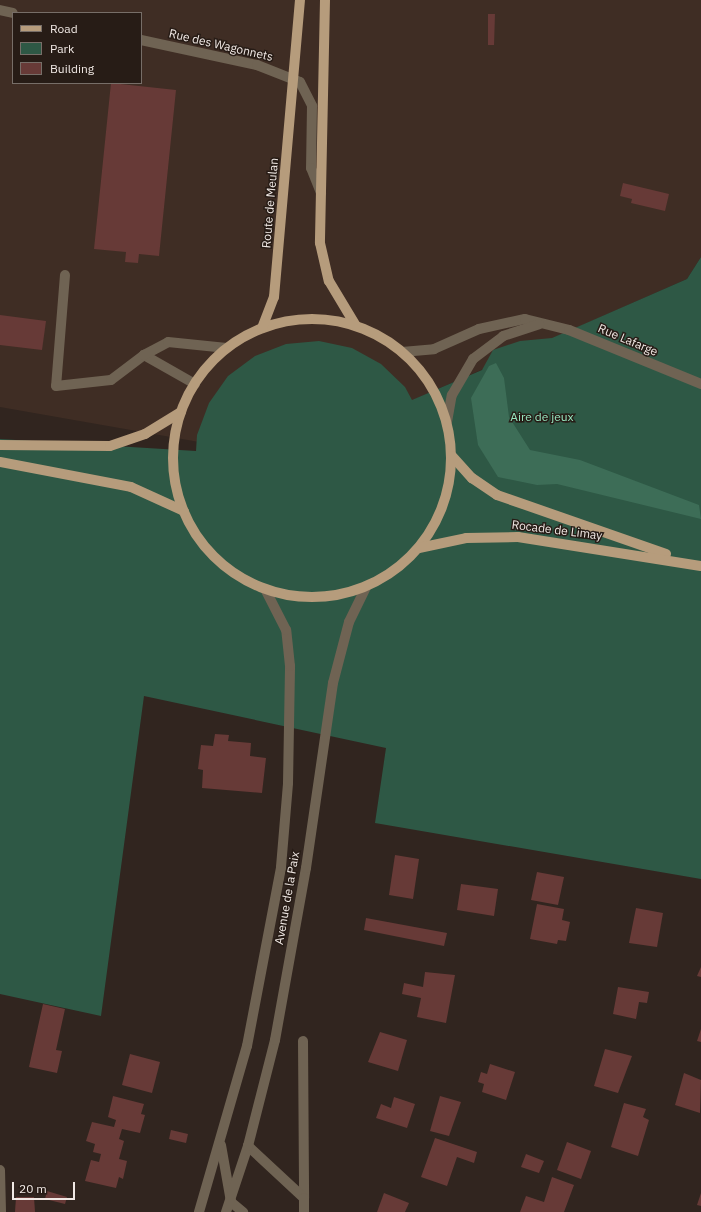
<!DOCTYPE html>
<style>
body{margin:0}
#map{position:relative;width:701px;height:1212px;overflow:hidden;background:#31251f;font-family:"IBM Plex Sans",sans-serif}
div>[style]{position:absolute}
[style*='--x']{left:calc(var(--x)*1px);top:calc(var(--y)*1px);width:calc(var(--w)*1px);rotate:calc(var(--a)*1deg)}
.built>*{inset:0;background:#3f2d24}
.green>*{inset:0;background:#2e5845}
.forest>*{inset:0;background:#3d6d57}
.building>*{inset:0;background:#673a37}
.minor>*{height:10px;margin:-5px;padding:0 5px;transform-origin:5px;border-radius:5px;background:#6f6353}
.major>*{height:10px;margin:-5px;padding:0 5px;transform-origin:5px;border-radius:5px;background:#b69c7c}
.major>.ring{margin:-5px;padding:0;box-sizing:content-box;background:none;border:10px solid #b69c7c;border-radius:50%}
span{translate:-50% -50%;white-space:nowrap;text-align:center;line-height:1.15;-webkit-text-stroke:3px #271c16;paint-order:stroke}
.street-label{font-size:12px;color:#f0e8e4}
.park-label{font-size:12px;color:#97e6c0}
.legend{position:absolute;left:12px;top:12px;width:130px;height:72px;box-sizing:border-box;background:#271c16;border:1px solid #776e68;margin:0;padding:5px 7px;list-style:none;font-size:12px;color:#f0e8e4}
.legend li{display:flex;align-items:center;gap:8px;height:20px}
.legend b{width:20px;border:1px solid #776e68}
.scale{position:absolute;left:12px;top:1182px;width:63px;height:18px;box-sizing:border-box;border:2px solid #f0e8e4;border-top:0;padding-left:5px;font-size:12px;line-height:14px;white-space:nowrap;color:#f0e8e4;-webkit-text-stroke:3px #271c16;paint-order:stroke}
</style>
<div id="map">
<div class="built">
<div style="clip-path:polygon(evenodd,0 0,701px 0,701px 257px,687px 279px,284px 457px,0 407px,0 0,13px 13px,141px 13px,141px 83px,13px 83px,13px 13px)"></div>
</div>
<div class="green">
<div style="clip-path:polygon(701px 257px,701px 879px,375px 823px,386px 748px,144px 696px,101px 1016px,0 994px,0 439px,196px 451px,197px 435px,209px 403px,228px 376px,255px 356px,286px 344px,319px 341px,352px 348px,381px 364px,405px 387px,412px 400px,482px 370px,493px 350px,520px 341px,552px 338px,687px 279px)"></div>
</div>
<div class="forest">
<div style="clip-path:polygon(496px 363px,504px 378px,509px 417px,530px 450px,580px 460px,699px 505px,701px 519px,557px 484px,537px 485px,498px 477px,478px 445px,471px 398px,489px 366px)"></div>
</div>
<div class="building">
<div style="clip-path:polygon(488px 14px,495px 14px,494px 45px,488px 45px)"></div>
<div style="clip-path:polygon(111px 83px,176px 90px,159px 256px,139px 254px,138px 263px,125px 262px,126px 252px,94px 249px)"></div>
<div style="clip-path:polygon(623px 183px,669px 194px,665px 211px,631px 203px,632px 199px,620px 196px)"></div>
<div style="clip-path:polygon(0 315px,46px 321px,42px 350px,0 345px)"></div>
<div style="clip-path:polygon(215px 734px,229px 735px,228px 741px,251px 743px,250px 756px,266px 758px,262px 793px,202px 788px,203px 770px,198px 769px,201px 745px,213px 746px)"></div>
<div style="clip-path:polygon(395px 855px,419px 859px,413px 899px,389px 895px)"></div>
<div style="clip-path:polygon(537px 872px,564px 877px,558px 905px,531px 900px)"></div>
<div style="clip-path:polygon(461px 884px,498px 889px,494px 916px,457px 910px)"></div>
<div style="clip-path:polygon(537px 904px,564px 909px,562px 920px,570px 922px,566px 941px,558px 940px,557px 944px,530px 939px)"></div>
<div style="clip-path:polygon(636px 908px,663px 913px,657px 947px,629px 943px)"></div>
<div style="clip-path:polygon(366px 918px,447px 933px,444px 946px,364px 930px)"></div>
<div style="clip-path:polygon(701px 967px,701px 977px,697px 976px)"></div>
<div style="clip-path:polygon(425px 972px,455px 975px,446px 1023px,417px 1017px,421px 998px,402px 994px,404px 983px,423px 987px)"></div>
<div style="clip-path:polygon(618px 987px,649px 992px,647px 1003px,639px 1002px,636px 1019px,613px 1014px)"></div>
<div style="clip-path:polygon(43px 1004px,65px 1009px,56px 1050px,62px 1051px,57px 1073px,29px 1067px)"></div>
<div style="clip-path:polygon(701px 1029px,701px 1042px,697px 1041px)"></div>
<div style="clip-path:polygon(380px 1032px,407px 1040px,398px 1071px,368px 1062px)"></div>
<div style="clip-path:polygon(605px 1049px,632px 1056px,618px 1093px,594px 1086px)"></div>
<div style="clip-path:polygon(130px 1054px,160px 1062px,152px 1093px,122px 1085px)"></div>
<div style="clip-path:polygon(490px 1064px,515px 1072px,506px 1100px,482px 1092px,484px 1084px,478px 1082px,481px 1072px,487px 1074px)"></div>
<div style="clip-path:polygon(684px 1073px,701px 1080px,700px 1113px,675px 1105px)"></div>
<div style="clip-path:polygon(113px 1096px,144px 1104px,141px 1114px,145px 1115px,140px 1133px,122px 1129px,119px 1139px,124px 1141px,119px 1159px,127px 1161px,123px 1179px,119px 1177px,116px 1188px,85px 1181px,91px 1160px,99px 1162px,101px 1154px,93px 1152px,95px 1144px,86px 1141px,92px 1122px,114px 1127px,116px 1120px,108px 1117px)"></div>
<div style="clip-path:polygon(440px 1096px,461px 1102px,449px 1136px,430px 1131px)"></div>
<div style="clip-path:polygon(394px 1097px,415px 1104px,407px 1128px,376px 1118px,381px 1104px,391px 1108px)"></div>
<div style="clip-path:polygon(624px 1103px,646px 1109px,643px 1117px,649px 1120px,638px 1156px,611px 1147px)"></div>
<div style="clip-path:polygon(171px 1130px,188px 1134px,186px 1143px,169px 1139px)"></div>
<div style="clip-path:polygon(435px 1138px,477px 1152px,474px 1163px,457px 1157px,447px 1186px,421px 1177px)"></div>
<div style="clip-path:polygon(567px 1142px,591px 1151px,581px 1179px,557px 1170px)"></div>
<div style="clip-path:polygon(526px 1154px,544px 1161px,539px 1173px,521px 1167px)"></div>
<div style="clip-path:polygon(552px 1177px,574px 1185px,564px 1212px,520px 1212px,526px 1196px,544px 1202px)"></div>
<div style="clip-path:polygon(47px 1191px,67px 1197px,65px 1204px,45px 1199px)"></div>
<div style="clip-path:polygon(384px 1193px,409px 1203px,405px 1212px,377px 1212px)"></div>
<div style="clip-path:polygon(701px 1193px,701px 1206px,697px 1205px)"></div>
<div style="clip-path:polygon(16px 1197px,34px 1197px,35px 1212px,15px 1212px)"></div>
</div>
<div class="minor">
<div style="--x:0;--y:10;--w:13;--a:13"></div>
<div style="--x:141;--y:40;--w:119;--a:12.2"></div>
<div style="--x:257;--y:65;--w:46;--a:21.6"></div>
<div style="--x:300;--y:82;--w:27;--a:63"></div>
<div style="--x:312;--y:106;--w:62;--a:90.9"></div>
<div style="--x:311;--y:168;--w:27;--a:68"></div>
<div style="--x:65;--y:275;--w:111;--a:94.6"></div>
<div style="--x:56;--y:386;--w:55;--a:-6.2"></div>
<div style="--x:111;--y:380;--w:41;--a:-37.1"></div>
<div style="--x:402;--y:352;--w:32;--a:-5"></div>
<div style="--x:434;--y:349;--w:49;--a:-24"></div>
<div style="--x:479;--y:329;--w:47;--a:-12.3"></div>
<div style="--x:525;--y:319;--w:45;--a:14"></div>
<div style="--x:569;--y:330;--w:143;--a:22.2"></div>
<div style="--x:195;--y:384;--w:59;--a:-150.4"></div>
<div style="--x:144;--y:355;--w:27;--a:-28"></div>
<div style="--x:168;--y:342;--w:59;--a:5.8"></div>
<div style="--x:447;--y:422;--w:27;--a:-80"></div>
<div style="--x:452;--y:395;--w:42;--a:-59.7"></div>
<div style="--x:473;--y:359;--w:38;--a:-37"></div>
<div style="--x:503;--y:336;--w:38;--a:-18"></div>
<div style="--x:303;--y:1041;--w:157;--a:89.6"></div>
<div style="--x:221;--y:1145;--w:58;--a:80"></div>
<div style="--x:231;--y:1202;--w:16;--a:40"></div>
<div style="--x:248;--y:1146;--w:76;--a:42.9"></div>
<div style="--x:304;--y:1198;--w:14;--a:90"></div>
<div style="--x:0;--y:1170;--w:42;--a:88.6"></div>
<div style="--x:199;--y:1212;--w:173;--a:-73.9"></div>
<div style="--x:247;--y:1046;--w:182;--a:-79.2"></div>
<div style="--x:281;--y:867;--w:84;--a:-85.2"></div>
<div style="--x:288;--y:783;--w:117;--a:-89"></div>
<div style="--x:290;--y:666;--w:36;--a:-96"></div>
<div style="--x:286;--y:630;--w:46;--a:-117.1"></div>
<div style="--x:226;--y:1212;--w:70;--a:-71.6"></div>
<div style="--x:248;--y:1146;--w:109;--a:-75.7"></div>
<div style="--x:275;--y:1040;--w:175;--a:-79.8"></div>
<div style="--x:306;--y:868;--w:187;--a:-81.7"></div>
<div style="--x:333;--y:683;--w:63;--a:-75.3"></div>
<div style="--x:349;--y:622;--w:39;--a:-64"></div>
</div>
<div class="major">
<div style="--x:325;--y:0;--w:243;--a:91.2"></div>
<div style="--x:320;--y:243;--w:39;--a:77"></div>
<div style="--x:329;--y:281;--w:52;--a:59"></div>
<div class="ring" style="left:173px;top:319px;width:268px;height:268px"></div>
<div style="--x:262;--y:328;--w:33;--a:-69"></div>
<div style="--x:274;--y:297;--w:298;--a:-85"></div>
<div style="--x:0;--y:445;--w:110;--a:0.5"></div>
<div style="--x:110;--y:446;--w:37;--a:-19"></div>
<div style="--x:145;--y:434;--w:42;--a:-31.4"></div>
<div style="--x:452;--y:456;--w:30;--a:48"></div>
<div style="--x:472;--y:478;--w:30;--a:34"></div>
<div style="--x:497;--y:495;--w:179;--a:19.2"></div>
<div style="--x:0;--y:462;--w:133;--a:10.8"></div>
<div style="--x:131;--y:487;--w:58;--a:24.4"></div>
<div style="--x:419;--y:548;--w:48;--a:-12"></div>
<div style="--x:466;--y:538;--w:52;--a:-1.1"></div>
<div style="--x:518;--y:537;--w:185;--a:9"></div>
</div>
<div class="street-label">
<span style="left:221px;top:45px;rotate:13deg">Rue des Wagonnets</span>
<span style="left:270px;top:203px;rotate:-85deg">Route de Meulan</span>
<span style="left:628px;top:340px;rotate:23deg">Rue Lafarge</span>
<span style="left:557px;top:530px;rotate:7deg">Rocade de Limay</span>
<span style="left:287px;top:898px;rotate:-80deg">Avenue de la Paix</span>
</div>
<div class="park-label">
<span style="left:542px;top:417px">Aire de jeux</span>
</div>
<ul class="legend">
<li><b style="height:5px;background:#b69c7c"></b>Road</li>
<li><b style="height:11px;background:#2e5845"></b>Park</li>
<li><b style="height:11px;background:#673a37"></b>Building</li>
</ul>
<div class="scale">20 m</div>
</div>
